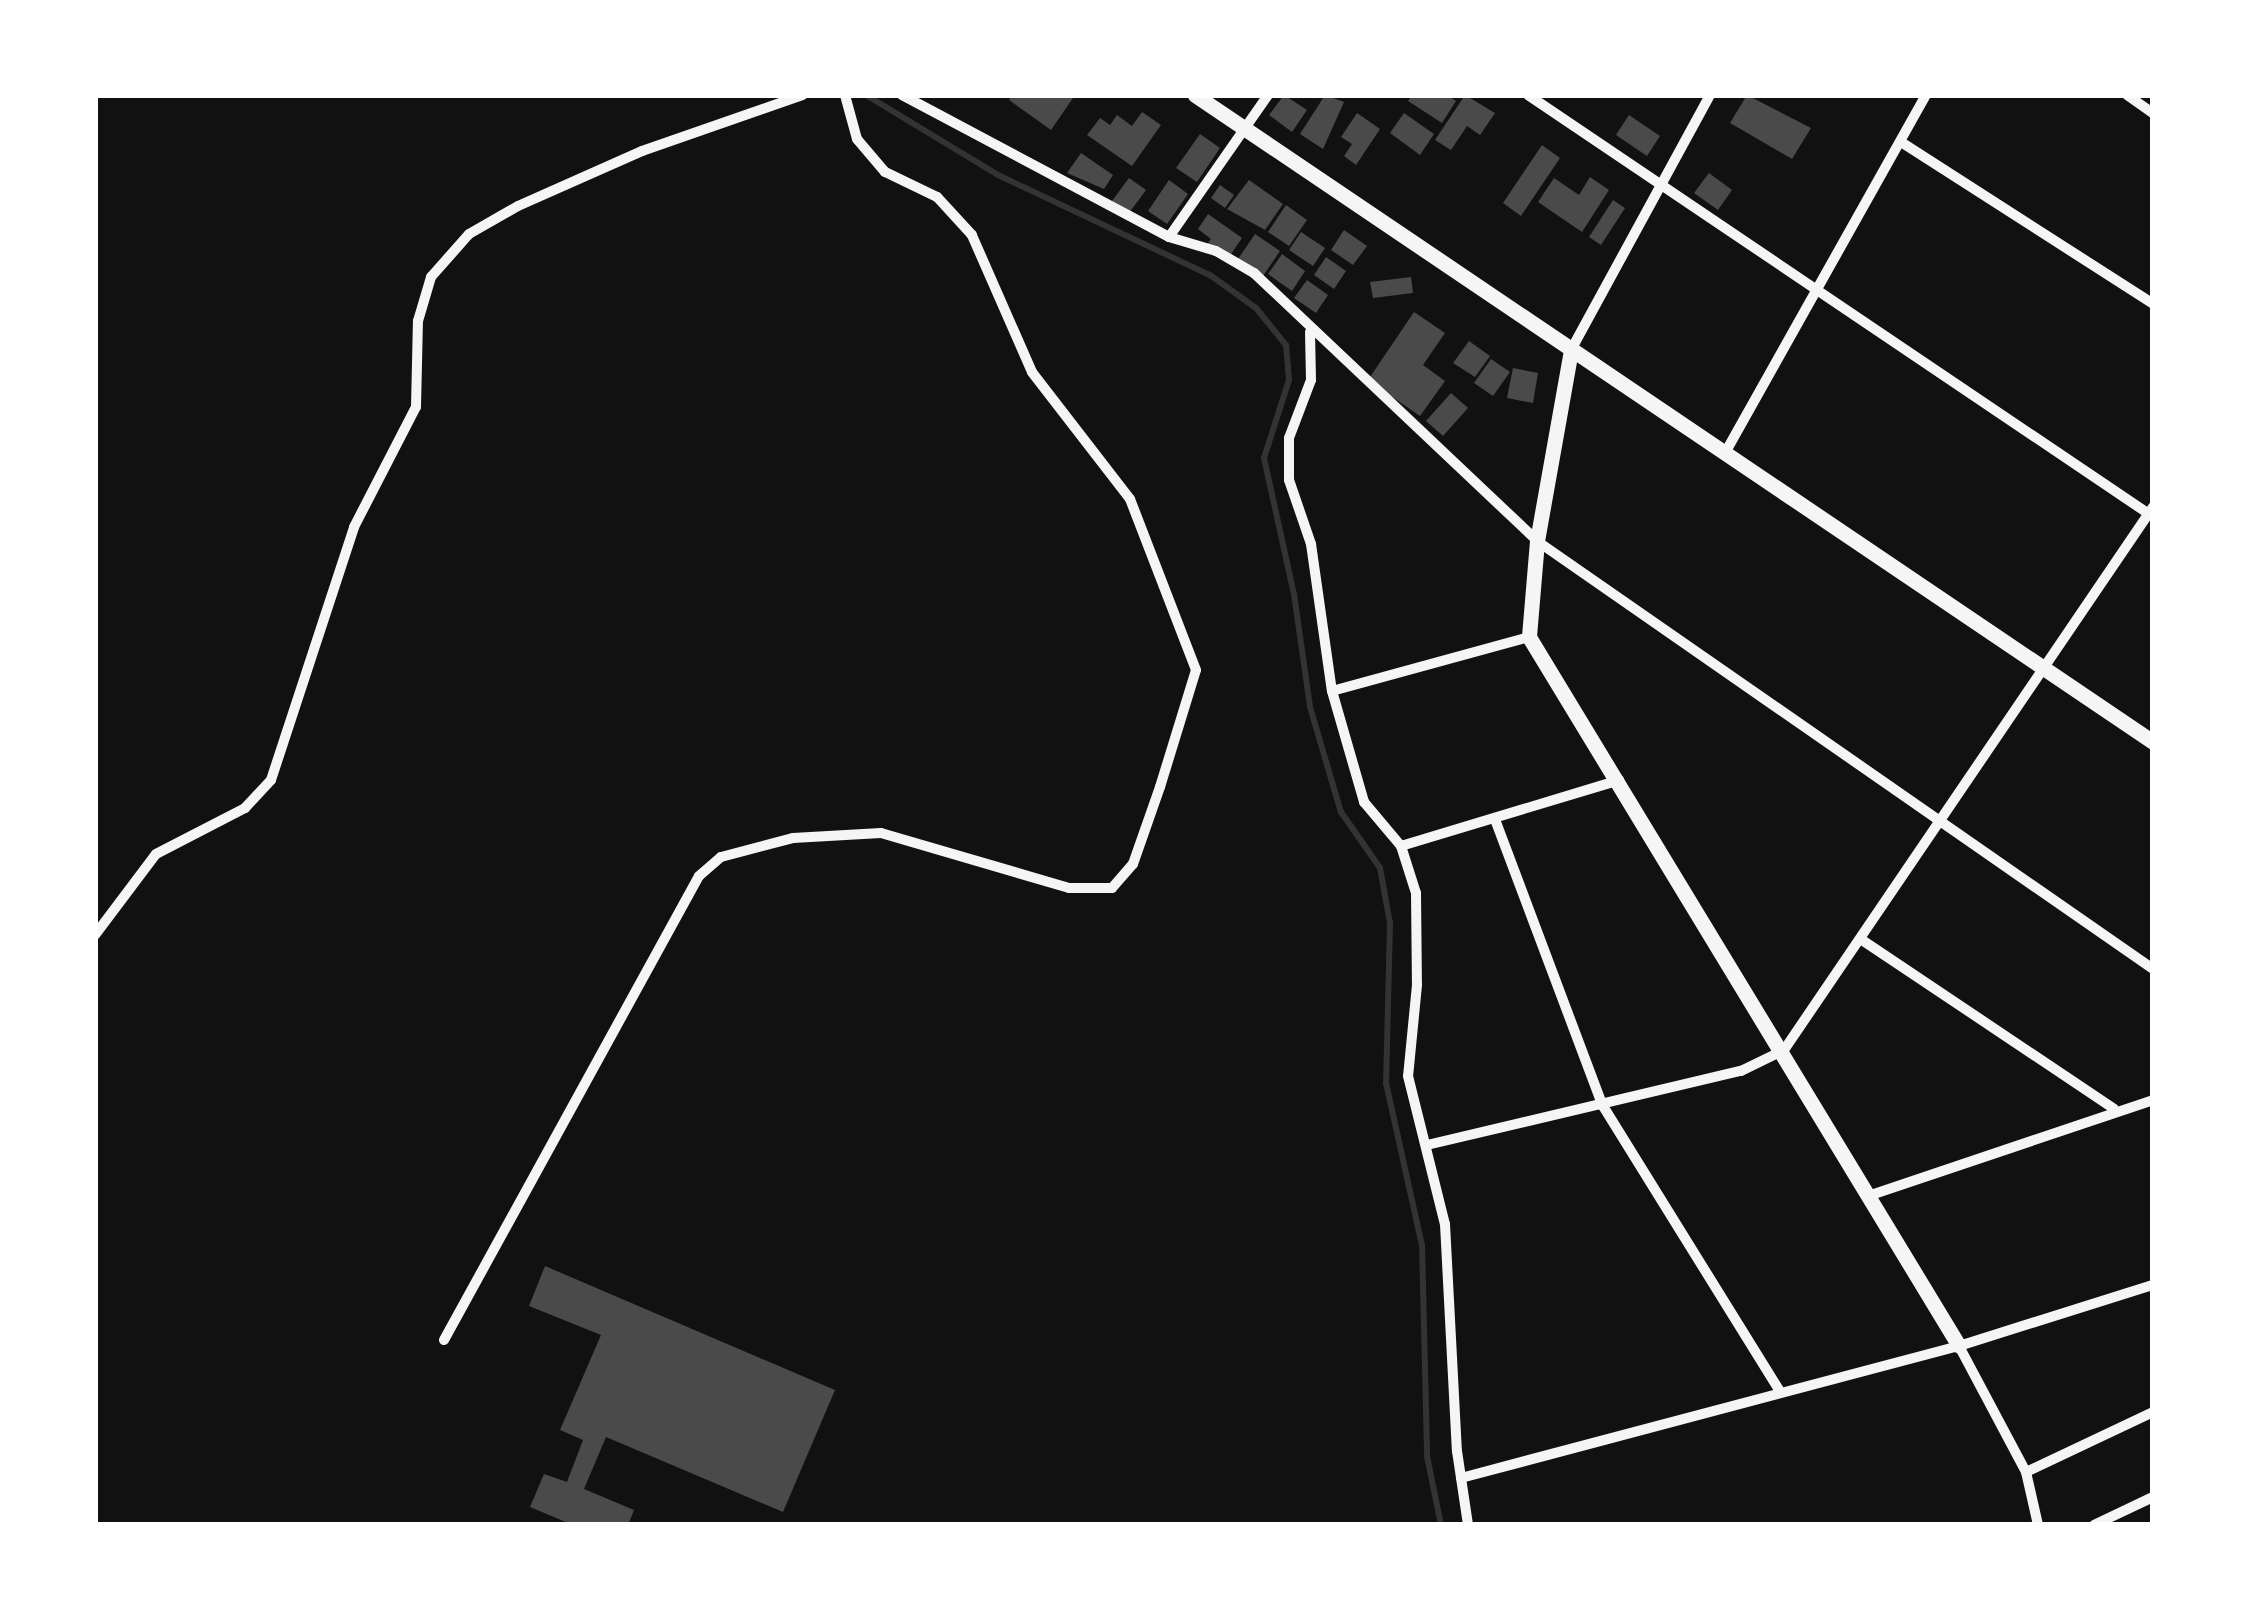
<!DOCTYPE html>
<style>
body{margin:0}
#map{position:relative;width:2248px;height:1620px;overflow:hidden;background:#111;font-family:Karla,sans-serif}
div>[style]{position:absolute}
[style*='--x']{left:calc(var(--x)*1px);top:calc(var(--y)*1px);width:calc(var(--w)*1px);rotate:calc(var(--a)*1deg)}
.stream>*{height:6px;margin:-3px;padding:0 3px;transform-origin:3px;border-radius:3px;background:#333}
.building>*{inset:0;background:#4a4a4a}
.minor>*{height:10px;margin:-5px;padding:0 5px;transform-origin:5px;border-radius:5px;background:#f5f5f5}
.tertiary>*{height:15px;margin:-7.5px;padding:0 7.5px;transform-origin:7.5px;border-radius:7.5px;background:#f5f5f5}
span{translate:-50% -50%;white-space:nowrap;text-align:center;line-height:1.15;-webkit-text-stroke:9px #fff;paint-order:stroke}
.frame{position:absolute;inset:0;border:98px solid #fff;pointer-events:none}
</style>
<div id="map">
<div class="stream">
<div style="--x:866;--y:95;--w:154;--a:31.2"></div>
<div style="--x:998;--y:175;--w:234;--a:25.3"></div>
<div style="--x:1210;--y:275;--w:57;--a:35.7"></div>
<div style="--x:1256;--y:308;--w:48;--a:51"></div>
<div style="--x:1286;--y:345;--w:35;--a:85"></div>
<div style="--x:1289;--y:380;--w:82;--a:107.8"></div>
<div style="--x:1264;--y:458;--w:139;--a:77.6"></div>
<div style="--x:1294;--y:594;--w:114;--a:81.9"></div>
<div style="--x:1310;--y:707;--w:109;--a:73.6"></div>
<div style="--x:1341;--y:812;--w:68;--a:55.1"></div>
<div style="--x:1380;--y:868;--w:56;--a:79.7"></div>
<div style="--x:1390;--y:923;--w:160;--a:91.4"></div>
<div style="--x:1386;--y:1083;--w:166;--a:77.5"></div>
<div style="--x:1422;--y:1245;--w:211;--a:88.6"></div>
<div style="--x:1427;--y:1456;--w:70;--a:78.5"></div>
</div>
<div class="building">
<div style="clip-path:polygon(1012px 95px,1075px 95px,1051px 130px,1009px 100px)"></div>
<div style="clip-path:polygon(1284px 95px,1307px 110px,1292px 132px,1269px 115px)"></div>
<div style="clip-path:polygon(1325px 95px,1344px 102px,1323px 149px,1300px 134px)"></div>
<div style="clip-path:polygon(1412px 95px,1447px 95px,1456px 101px,1442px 123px,1408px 101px)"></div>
<div style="clip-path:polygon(1465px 95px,1495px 113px,1480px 135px,1467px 126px,1451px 150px,1435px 140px)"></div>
<div style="clip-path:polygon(1747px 95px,1811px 128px,1792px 159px,1730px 123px)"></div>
<div style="clip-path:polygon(1142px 112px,1161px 125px,1132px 166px,1087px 135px,1100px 118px,1110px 125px,1117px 115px,1132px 126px)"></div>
<div style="clip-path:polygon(1357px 113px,1380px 129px,1356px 165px,1344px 156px,1352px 144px,1341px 137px)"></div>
<div style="clip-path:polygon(1404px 113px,1434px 134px,1420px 155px,1390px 133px)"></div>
<div style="clip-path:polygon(1629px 115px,1660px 136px,1647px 156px,1616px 135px)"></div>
<div style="clip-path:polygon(1200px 134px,1220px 148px,1197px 182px,1176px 168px)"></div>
<div style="clip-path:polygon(1542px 145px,1560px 158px,1521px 216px,1503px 203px)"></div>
<div style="clip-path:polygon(1081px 153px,1113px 175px,1104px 189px,1067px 173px)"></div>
<div style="clip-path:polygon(1709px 173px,1732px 190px,1718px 210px,1694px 193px)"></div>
<div style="clip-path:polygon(1590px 177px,1609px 190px,1582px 232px,1538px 202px,1554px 178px,1579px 195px)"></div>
<div style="clip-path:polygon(1129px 178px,1146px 190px,1129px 213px,1112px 201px)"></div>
<div style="clip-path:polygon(1169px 180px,1188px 194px,1167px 224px,1148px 211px)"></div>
<div style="clip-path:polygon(1249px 180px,1283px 204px,1265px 230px,1227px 209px)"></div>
<div style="clip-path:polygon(1220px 185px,1234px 195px,1225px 208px,1211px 198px)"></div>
<div style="clip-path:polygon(1613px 200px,1625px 208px,1601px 245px,1589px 237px)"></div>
<div style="clip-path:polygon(1286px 205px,1307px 220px,1289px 246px,1268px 232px)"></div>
<div style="clip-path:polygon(1208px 214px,1242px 238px,1227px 260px,1206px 246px,1211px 239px,1198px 229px)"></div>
<div style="clip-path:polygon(1344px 230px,1367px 246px,1353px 265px,1331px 250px)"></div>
<div style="clip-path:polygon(1301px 232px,1325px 248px,1313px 266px,1289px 250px)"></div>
<div style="clip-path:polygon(1255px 234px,1280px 251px,1263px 276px,1238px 259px)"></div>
<div style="clip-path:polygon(1282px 254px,1305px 271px,1292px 291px,1268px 274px)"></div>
<div style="clip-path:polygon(1326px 257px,1346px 271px,1334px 289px,1314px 275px)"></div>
<div style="clip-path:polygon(1411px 277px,1413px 293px,1373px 298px,1370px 282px)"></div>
<div style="clip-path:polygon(1307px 280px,1328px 295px,1316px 313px,1294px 298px)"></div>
<div style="clip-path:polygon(1414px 312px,1445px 333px,1423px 365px,1445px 381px,1420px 416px,1368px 380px)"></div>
<div style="clip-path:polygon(1469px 341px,1490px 356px,1475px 377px,1453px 363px)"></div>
<div style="clip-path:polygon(1491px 359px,1510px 372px,1493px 396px,1474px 383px)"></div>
<div style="clip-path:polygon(1513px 368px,1538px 373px,1533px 403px,1507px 398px)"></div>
<div style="clip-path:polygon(1451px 393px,1468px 408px,1443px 436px,1426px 421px)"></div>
<div style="clip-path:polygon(545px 1266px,835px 1390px,783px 1512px,606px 1437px,584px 1489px,634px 1510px,628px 1525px,573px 1525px,530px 1507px,544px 1474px,567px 1482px,583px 1440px,560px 1430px,601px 1335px,529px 1306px)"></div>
</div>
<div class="minor">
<div style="--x:902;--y:95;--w:302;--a:28"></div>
<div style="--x:1169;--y:237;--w:49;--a:16.6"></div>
<div style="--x:1216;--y:251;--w:44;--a:30.1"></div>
<div style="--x:1254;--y:273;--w:390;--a:43.4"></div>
<div style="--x:1537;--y:541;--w:750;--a:34.79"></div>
<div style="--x:1528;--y:95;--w:753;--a:34.01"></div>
<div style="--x:2127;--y:95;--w:32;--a:35"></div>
<div style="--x:1901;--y:142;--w:300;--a:32.7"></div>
<div style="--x:1169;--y:237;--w:173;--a:-55.1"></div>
<div style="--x:1310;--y:332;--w:48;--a:88.8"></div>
<div style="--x:1311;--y:380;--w:62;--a:110.8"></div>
<div style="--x:1289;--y:438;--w:42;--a:90"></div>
<div style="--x:1289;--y:480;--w:68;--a:71"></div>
<div style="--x:1311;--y:544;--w:148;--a:81.9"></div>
<div style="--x:1332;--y:691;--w:116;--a:73.9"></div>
<div style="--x:1364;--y:802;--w:57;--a:49.9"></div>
<div style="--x:1401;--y:846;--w:49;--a:72.3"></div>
<div style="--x:1416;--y:893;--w:92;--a:89.4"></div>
<div style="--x:1417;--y:985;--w:91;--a:95.6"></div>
<div style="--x:1408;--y:1076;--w:153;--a:76"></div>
<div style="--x:1445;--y:1224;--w:227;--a:87"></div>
<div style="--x:1457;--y:1451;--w:75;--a:81.5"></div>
<div style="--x:1571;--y:350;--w:290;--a:-61.4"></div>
<div style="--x:1725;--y:453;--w:411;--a:-60.7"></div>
<div style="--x:1332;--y:691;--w:204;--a:-15.3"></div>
<div style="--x:1496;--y:822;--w:303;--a:69.4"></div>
<div style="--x:1603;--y:1106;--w:335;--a:58.2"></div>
<div style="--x:1401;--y:846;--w:228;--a:-16.8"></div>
<div style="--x:95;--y:935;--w:101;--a:-53"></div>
<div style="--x:156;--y:854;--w:100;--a:-27.3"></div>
<div style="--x:245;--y:808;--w:38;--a:-47"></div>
<div style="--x:271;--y:780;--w:266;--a:-71.8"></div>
<div style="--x:354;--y:527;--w:135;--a:-62.7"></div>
<div style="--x:416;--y:407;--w:86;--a:-88.7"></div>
<div style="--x:418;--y:321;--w:46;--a:-73.5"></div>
<div style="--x:431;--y:277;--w:57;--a:-48.5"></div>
<div style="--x:469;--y:234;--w:56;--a:-29.7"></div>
<div style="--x:518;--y:206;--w:136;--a:-23.9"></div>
<div style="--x:642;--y:151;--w:170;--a:-19.2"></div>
<div style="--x:1862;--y:940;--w:303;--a:33.8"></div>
<div style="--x:1427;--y:1145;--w:323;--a:-13.3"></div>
<div style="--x:1741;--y:1071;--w:48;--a:-26"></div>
<div style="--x:1784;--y:1050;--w:657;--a:-55.8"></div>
<div style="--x:1871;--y:1195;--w:298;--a:-18.6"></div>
<div style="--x:444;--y:1340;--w:529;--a:-61.21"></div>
<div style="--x:699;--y:876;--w:29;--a:-41"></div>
<div style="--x:721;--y:857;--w:74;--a:-14.8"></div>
<div style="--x:793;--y:838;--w:88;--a:-3.3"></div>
<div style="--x:881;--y:833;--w:196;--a:16.3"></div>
<div style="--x:1069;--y:888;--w:43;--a:0"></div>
<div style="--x:1112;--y:888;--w:32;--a:-49"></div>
<div style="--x:1133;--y:864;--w:82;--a:-70.7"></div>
<div style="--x:1160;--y:787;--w:122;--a:-72.9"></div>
<div style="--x:1196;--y:670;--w:183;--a:-111.1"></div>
<div style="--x:1130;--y:499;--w:160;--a:-127.7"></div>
<div style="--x:1032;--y:372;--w:150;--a:-113.7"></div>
<div style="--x:972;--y:235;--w:52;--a:-132.6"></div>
<div style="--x:937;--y:197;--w:58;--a:-154.3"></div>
<div style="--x:885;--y:172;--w:43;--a:-130.3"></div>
<div style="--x:857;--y:139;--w:46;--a:-105.3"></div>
<div style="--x:1959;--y:1346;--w:143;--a:62"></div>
<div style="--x:2026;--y:1472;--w:54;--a:77.2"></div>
<div style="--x:2026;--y:1472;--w:140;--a:-25.3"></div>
<div style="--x:1461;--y:1478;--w:515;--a:-14.85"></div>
<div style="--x:1959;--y:1346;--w:203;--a:-17.5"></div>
<div style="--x:2094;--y:1525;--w:65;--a:-25.4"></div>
</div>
<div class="tertiary">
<div style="--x:1195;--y:95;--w:1156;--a:34.03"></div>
<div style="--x:1571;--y:350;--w:194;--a:100.1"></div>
<div style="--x:1537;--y:541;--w:96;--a:94.8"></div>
<div style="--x:1529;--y:637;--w:829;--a:58.76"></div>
</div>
<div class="frame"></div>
</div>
